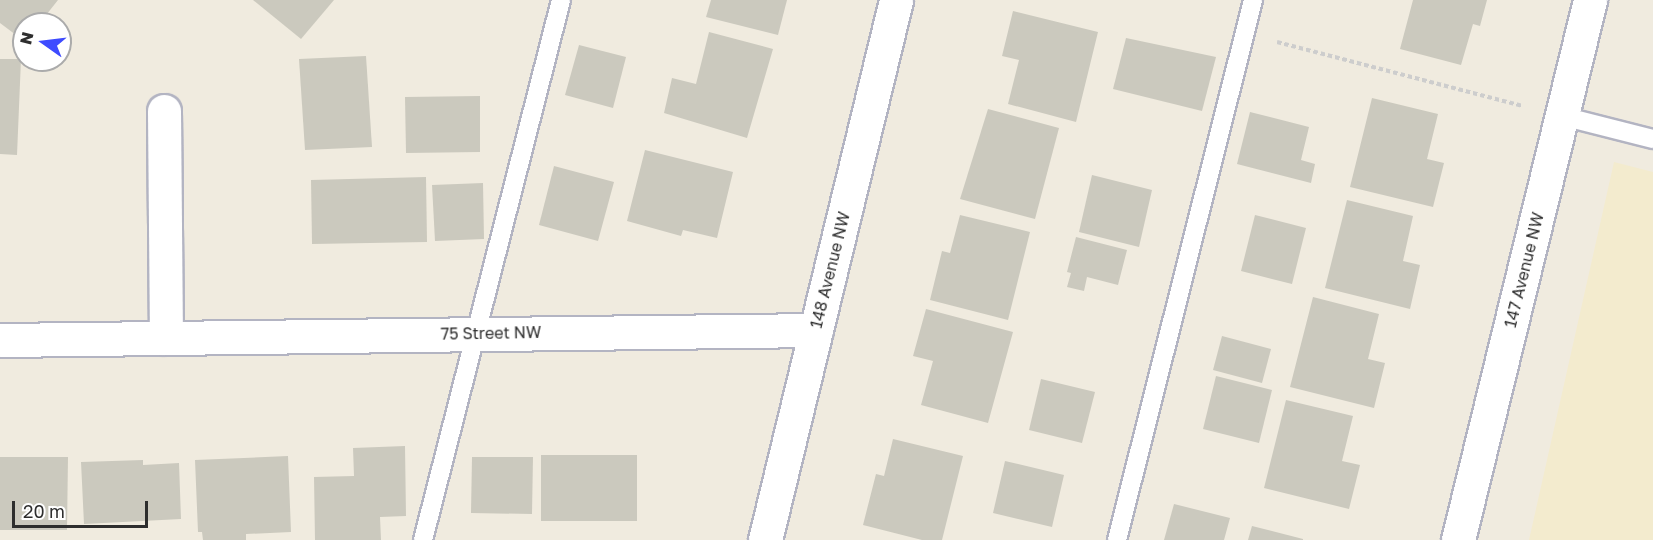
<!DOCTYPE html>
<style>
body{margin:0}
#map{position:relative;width:1653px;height:540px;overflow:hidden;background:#f0ebdf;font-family:"Golos Text",sans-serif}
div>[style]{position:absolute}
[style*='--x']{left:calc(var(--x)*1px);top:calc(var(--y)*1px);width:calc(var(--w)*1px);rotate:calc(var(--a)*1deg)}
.education>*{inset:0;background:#f3ebce}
.building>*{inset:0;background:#cbc9be}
.path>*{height:4px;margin-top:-2px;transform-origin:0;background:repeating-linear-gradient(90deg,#cdcdcd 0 4.5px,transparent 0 7.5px)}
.roads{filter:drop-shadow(2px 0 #b3b4c2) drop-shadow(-2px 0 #b3b4c2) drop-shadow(0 2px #b3b4c2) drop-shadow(0 -2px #b3b4c2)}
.service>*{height:18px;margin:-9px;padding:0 9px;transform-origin:9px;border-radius:9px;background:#fff}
.minor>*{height:33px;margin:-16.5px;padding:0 16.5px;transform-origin:16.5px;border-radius:16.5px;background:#fff}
span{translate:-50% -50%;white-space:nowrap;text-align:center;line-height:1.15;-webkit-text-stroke:4.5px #fff;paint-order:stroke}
.street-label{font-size:16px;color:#2e2e2e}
.north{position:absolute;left:12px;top:12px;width:60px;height:60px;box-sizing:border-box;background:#fff;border:2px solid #ababab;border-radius:50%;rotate:284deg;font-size:16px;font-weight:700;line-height:24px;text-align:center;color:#2e2e2e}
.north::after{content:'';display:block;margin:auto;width:21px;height:27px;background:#3e4bff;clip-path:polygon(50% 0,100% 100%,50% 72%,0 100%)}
.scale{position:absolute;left:12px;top:501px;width:136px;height:27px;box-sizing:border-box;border:3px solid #2e2e2e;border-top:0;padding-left:8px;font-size:18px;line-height:21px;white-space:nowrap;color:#2e2e2e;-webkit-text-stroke:4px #fff;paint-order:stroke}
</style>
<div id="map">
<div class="education">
<div style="clip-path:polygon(1614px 162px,1653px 172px,1653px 540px,1529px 540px)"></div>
</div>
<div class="building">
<div style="clip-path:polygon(0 0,58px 0,39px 24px,24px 24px,24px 41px,0 23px)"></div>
<div style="clip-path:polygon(253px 0,334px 0,301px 39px)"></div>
<div style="clip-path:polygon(711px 0,787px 0,778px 35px,706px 17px)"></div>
<div style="clip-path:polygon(1413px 0,1487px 0,1480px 26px,1473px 24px,1461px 65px,1400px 49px)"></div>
<div style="clip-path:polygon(1013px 11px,1098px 32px,1076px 122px,1008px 104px,1019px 60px,1002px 56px)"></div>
<div style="clip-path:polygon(709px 32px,773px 49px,747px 138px,664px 113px,672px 78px,696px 84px)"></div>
<div style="clip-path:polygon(1126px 38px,1216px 57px,1202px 111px,1113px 89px)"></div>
<div style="clip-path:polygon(579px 45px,626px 57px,613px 108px,565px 95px)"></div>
<div style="clip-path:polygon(366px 56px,372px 147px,305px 150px,299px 59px)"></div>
<div style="clip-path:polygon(0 59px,21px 59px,17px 155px,0 154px)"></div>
<div style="clip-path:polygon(480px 96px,480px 152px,406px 153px,405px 97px)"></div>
<div style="clip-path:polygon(1372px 98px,1438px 114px,1427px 159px,1444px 163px,1433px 207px,1350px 187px)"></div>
<div style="clip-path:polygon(988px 109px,1059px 128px,1035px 219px,960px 199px)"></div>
<div style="clip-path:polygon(1250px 112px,1309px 127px,1301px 160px,1315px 164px,1311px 183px,1237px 164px)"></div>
<div style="clip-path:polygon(645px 150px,733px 172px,717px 238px,683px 230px,681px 236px,627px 221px)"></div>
<div style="clip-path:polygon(554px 166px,614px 182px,598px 241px,539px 225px)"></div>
<div style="clip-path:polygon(1092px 175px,1152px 190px,1139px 247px,1079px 232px)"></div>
<div style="clip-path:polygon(426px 177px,427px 242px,312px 244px,311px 180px)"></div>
<div style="clip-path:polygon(483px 183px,484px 239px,435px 241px,432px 185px)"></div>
<div style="clip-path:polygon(1347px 200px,1413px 216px,1403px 261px,1420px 265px,1410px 309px,1325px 288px)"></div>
<div style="clip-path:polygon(960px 215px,1030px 232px,1008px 320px,930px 300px,942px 251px,950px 253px)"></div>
<div style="clip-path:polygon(1255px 215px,1306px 228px,1292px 284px,1241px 271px)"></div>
<div style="clip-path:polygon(1076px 237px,1127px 250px,1118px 285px,1087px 277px,1084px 291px,1067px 287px,1071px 273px,1067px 272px)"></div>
<div style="clip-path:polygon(1313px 297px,1379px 314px,1368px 359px,1385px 363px,1374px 408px,1290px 387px)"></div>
<div style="clip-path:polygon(926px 309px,1013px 332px,988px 423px,921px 405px,933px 361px,913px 356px)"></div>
<div style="clip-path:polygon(1222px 336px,1271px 349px,1262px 383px,1213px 370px)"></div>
<div style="clip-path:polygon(1216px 376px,1272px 390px,1259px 443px,1203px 429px)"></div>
<div style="clip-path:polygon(1041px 379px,1095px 392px,1082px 443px,1029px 430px)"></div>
<div style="clip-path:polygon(1286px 400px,1353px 416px,1342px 461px,1360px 465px,1349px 509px,1264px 488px)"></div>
<div style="clip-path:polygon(893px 439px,963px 456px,942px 540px,922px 540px,863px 525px,876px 474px,884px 476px)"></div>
<div style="clip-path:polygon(405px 446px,406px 516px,380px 517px,381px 540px,315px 540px,314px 477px,354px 476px,353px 448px)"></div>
<div style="clip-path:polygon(541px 455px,637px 455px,637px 521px,541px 521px)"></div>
<div style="clip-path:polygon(288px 456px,291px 532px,246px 534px,246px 540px,203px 540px,202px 532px,198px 532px,195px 460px)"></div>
<div style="clip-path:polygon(0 457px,68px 457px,67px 530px,0 530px)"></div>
<div style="clip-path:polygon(472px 457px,533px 457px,532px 514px,471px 513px)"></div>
<div style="clip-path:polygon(143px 460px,143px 465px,179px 463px,181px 519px,84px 524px,81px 462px)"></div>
<div style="clip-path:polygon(1005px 461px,1064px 475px,1052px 527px,993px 513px)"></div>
<div style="clip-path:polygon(1174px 504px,1230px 518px,1224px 540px,1164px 540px)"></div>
<div style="clip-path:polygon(1252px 526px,1303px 539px,1303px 540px,1248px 540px)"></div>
</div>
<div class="path">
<div style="--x:1277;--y:42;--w:253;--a:14.6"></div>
</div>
<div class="roads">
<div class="service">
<div style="--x:1562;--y:116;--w:94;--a:14.2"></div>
<div style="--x:423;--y:540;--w:557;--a:-75.66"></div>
<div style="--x:1117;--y:540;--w:557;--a:-75.86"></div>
</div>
<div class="minor">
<div style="--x:164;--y:111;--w:227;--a:89.5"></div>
<div style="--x:0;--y:340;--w:816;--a:-0.7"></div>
<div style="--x:765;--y:540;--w:556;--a:-76.36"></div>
<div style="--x:1458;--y:540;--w:556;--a:-76.26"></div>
</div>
</div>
<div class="street-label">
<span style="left:830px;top:270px;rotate:-76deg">148 Avenue NW</span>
<span style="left:1524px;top:270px;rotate:-76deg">147 Avenue NW</span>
<span style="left:491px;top:333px;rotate:-1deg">75 Street NW</span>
</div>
<div class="north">N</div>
<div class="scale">20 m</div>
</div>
